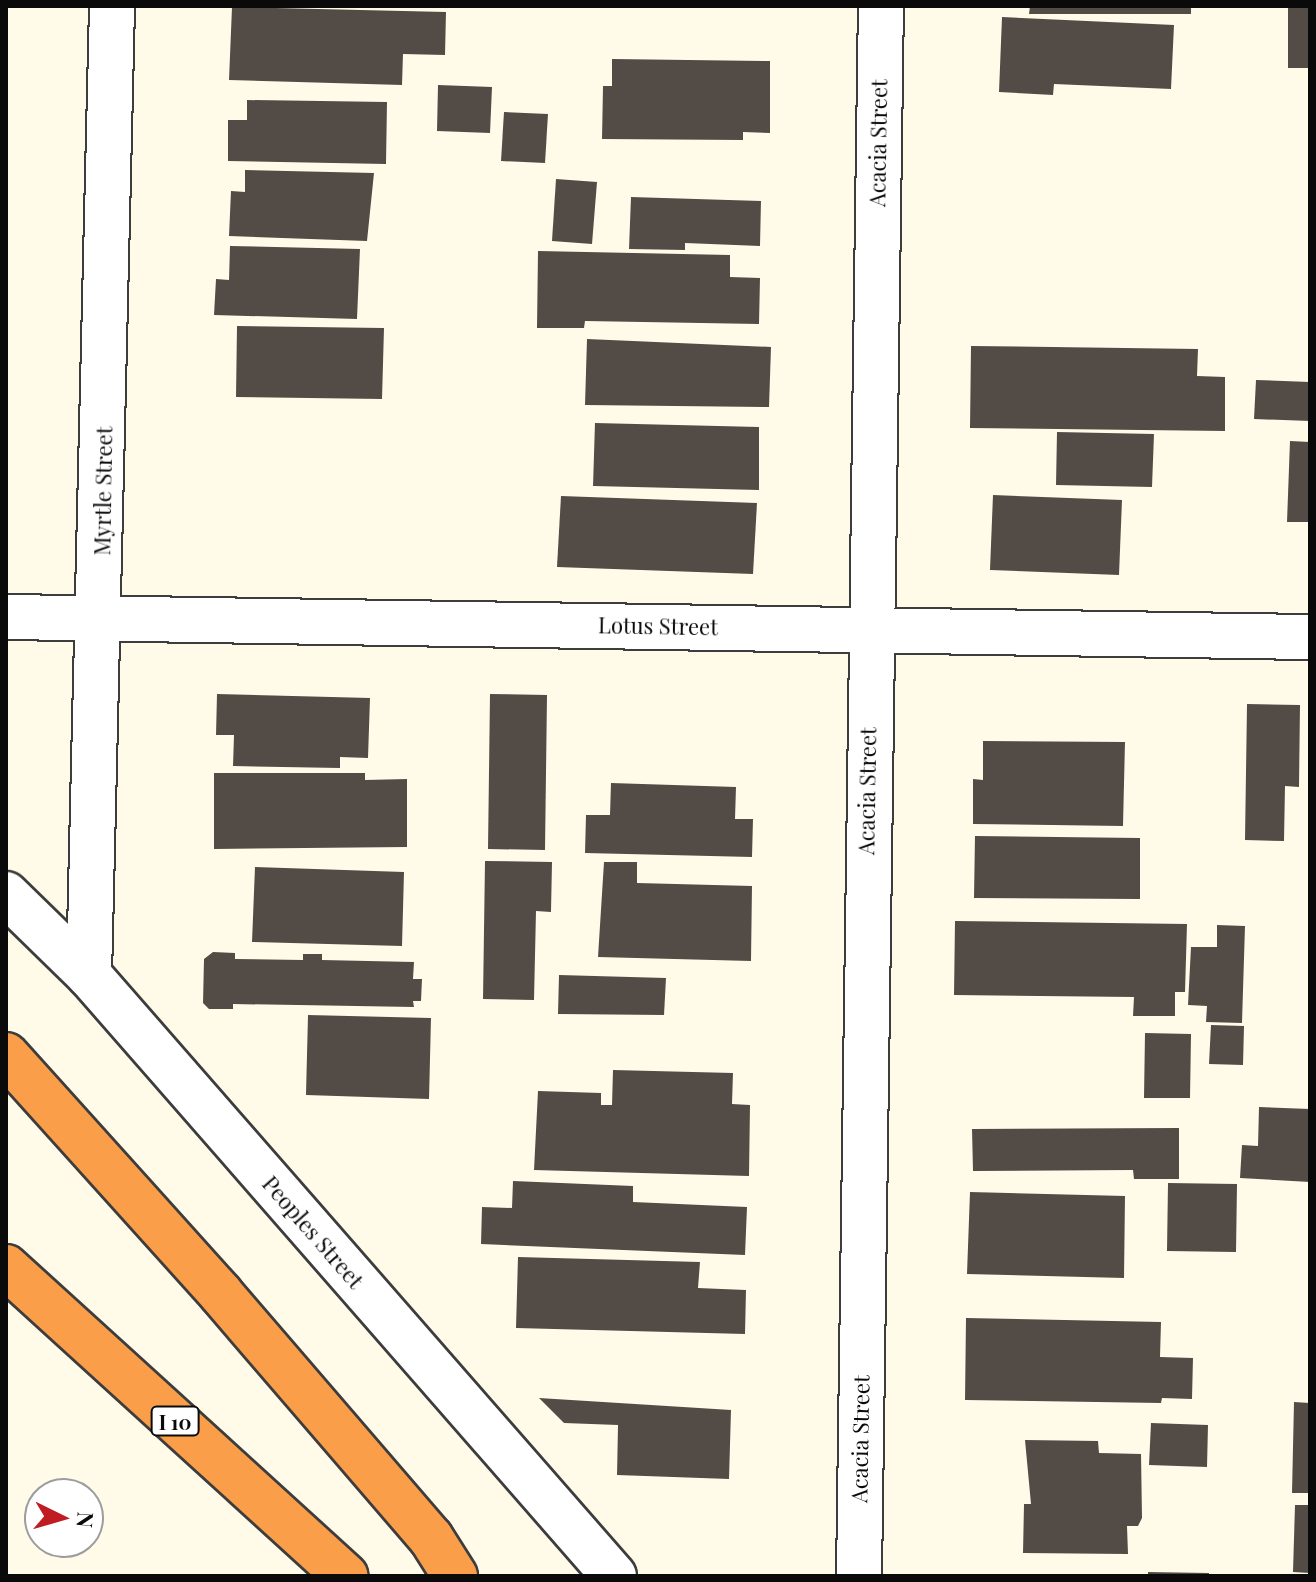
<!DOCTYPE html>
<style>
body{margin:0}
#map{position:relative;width:1316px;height:1582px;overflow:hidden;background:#fffbe8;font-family:"Playfair Display",serif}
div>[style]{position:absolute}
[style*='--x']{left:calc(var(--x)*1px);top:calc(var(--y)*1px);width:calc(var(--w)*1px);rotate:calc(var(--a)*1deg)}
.building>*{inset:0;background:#534c46}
.roads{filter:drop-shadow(2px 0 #3d3d3d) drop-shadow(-2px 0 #3d3d3d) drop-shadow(0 2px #3d3d3d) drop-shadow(0 -2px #3d3d3d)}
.minor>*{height:44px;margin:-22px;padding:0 22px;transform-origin:22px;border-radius:22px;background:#fff}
.highway>*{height:44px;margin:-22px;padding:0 22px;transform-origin:22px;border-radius:22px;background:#fb9e49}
span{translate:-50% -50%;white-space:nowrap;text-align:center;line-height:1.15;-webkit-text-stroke:8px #fff;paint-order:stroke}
.shield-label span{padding:2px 6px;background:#fff;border:2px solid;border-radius:6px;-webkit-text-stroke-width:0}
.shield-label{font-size:20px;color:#0a0a0a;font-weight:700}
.street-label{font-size:22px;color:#0a0a0a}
.frame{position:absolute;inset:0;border:8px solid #0a0a0a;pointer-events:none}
.north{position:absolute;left:24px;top:1478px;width:80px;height:80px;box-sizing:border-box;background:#fff;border:2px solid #9d9d9d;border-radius:50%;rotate:95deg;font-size:22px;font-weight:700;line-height:32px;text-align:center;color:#0a0a0a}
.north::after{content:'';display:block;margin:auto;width:28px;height:36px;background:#bf1d22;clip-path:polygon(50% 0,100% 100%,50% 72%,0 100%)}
</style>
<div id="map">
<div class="building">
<div style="clip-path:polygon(1030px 6px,1191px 6px,1191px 14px,1029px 14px)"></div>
<div style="clip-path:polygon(1288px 6px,1310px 6px,1310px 68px,1288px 68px)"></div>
<div style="clip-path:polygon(232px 7px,446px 12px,445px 55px,403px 54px,402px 85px,229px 80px)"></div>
<div style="clip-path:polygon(1002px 17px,1174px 25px,1171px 89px,1054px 84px,1053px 95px,999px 92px)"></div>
<div style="clip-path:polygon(612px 59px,770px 61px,770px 133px,743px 132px,743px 140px,602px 139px,603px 86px,612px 86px)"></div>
<div style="clip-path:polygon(438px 85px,492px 87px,490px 133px,437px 131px)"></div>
<div style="clip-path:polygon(247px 100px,387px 102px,386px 164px,228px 161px,228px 120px,247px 120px)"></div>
<div style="clip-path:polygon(504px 112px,548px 114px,545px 163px,501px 161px)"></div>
<div style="clip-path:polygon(245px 170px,374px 173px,367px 241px,229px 236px,231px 191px,245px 192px)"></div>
<div style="clip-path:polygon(556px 179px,597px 182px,592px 244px,552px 241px)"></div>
<div style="clip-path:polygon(631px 197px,761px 201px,760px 246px,685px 243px,685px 250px,629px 249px)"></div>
<div style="clip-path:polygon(230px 246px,360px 249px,357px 319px,214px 315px,216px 279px,229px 280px)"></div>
<div style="clip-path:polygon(538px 251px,730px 255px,730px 277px,760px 278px,759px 324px,585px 321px,584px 328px,537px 328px)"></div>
<div style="clip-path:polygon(237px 326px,384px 328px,382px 399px,236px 397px)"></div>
<div style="clip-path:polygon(587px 339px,771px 347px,769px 407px,585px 405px)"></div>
<div style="clip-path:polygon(971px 346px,1198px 349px,1197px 376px,1225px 377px,1225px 431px,970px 428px)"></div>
<div style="clip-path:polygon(1256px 380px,1310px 382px,1310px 421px,1254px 419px)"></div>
<div style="clip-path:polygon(595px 423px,759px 427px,759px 490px,593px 486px)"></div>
<div style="clip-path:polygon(1057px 432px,1154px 434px,1152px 487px,1056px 485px)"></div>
<div style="clip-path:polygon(1290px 441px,1310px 442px,1310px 522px,1287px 522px)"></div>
<div style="clip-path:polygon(993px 495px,1122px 500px,1119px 575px,990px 570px)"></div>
<div style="clip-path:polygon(561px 496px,757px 503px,753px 574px,557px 567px)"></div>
<div style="clip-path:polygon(217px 694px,370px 698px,368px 758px,340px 757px,340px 768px,233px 766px,234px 735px,216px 735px)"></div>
<div style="clip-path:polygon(490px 694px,547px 695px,545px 850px,488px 849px)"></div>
<div style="clip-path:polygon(1247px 704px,1300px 705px,1299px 787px,1285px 786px,1284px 841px,1245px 840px)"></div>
<div style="clip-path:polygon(983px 741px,1125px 742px,1123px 826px,973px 824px,973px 779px,983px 780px)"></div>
<div style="clip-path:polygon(214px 773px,365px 773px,365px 780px,407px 779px,407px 847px,214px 849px)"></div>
<div style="clip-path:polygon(611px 783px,736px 787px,735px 819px,753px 819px,752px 857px,585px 853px,586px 815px,610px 815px)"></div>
<div style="clip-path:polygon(975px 836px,1140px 838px,1140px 899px,974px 898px)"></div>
<div style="clip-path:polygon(485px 861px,552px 862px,551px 912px,536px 911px,534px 1000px,483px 999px)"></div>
<div style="clip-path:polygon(604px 862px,637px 862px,637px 883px,752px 886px,751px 961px,598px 957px)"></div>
<div style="clip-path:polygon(255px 867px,404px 872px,402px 946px,252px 942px)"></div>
<div style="clip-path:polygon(955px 921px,1187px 924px,1185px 992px,1175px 992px,1175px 1016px,1133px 1016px,1134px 997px,954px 995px)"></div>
<div style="clip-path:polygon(1217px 925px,1245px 926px,1242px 1023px,1206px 1022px,1207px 1006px,1188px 1005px,1191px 947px,1217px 947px)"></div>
<div style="clip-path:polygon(213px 952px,235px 953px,235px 959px,303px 960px,303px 954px,322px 954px,322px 960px,414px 962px,413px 979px,422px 979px,421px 1001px,413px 1001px,414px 1007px,233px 1004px,233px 1009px,209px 1009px,203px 1003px,204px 959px)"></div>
<div style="clip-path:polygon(559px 975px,666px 978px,664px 1015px,558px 1014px)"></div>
<div style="clip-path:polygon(308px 1015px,431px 1018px,429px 1099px,306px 1095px)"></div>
<div style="clip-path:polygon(1211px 1025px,1244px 1026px,1243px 1065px,1209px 1064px)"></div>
<div style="clip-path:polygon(1145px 1033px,1191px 1034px,1190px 1098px,1144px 1098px)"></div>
<div style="clip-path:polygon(613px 1070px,733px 1073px,732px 1104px,750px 1105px,749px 1176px,534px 1170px,538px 1091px,601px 1093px,601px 1105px,612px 1105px)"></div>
<div style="clip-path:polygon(1259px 1107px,1310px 1109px,1310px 1182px,1240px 1178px,1242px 1145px,1258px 1146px)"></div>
<div style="clip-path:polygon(1179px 1128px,1179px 1179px,1134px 1179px,1133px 1170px,973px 1171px,972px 1129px)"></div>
<div style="clip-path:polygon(513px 1181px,633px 1186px,633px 1202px,747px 1207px,745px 1255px,481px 1244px,482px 1207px,512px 1208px)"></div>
<div style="clip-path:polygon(1168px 1183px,1237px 1184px,1236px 1252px,1167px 1251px)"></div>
<div style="clip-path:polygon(970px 1192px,1125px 1196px,1124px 1278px,967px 1274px)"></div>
<div style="clip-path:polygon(518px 1257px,700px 1262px,698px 1288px,746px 1290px,745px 1334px,516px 1328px)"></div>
<div style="clip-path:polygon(966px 1318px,1161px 1322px,1160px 1357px,1193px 1358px,1192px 1399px,1162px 1398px,1161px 1403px,965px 1400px)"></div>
<div style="clip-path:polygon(539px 1398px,731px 1410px,729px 1479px,617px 1475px,618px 1425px,564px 1423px)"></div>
<div style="clip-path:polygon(1294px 1402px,1310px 1403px,1310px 1493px,1292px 1493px)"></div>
<div style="clip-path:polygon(1151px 1423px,1208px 1425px,1207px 1467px,1149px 1465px)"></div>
<div style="clip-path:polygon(1025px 1440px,1098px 1441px,1099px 1453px,1141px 1454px,1142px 1518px,1138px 1526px,1127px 1526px,1128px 1554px,1023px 1553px,1024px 1504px,1031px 1504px)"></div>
<div style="clip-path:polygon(1295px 1505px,1310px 1505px,1310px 1573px,1293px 1572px)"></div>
<div style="clip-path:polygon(1148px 1572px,1209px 1573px,1209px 1576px,1148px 1576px)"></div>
</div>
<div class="roads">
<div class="minor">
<div style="--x:6;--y:617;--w:1304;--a:0.88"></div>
<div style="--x:6;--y:894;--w:116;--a:44.3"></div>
<div style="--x:89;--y:975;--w:798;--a:48.86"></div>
<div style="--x:89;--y:975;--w:969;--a:-88.64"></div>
<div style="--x:859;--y:1576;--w:1570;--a:-89.2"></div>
</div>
<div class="highway">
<div style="--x:6;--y:1055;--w:321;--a:48"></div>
<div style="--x:221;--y:1294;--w:322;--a:49.3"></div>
<div style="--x:431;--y:1538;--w:45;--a:57.7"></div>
<div style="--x:6;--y:1267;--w:459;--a:42.3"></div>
</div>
</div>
<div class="shield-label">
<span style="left:175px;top:1421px">I 10</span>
</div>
<div class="street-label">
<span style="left:878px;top:143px;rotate:-89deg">Acacia Street</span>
<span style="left:103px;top:491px;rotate:-89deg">Myrtle Street</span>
<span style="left:658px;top:626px;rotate:1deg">Lotus Street</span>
<span style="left:867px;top:791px;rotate:-89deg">Acacia Street</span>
<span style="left:313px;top:1232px;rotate:49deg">Peoples Street</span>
<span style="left:860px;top:1439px;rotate:-89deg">Acacia Street</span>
</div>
<div class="frame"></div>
<div class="north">N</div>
</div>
